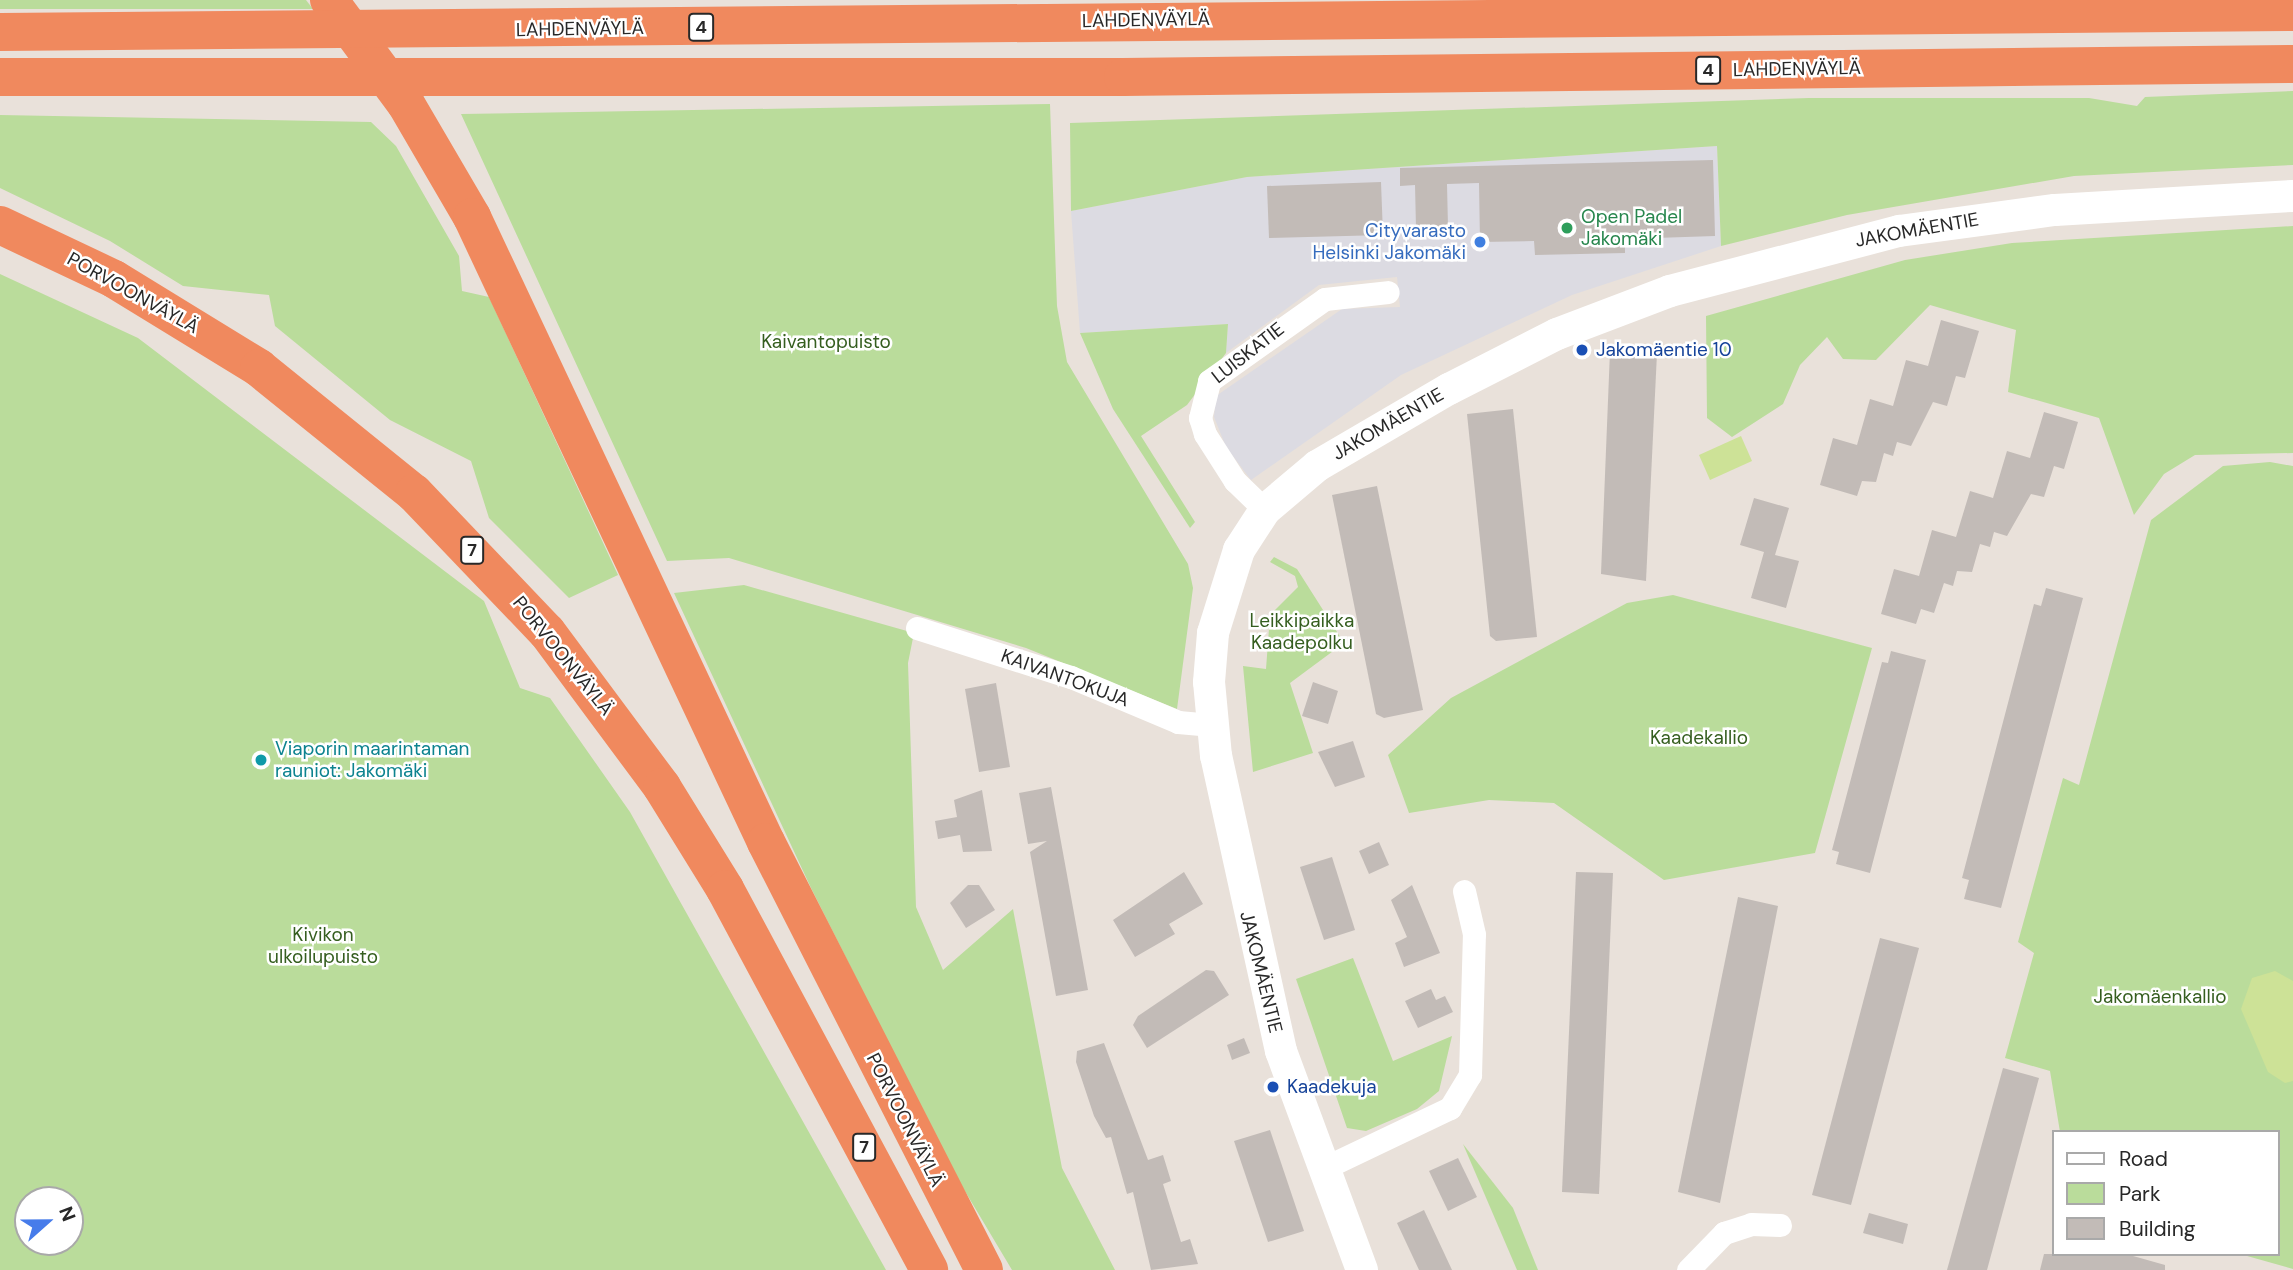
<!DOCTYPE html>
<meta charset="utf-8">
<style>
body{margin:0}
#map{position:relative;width:2293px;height:1270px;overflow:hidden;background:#e9e1da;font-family:"DM Sans",sans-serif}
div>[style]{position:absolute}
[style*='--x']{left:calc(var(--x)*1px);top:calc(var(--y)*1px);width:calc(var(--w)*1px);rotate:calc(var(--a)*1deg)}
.industrial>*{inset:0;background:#dcdbe2}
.green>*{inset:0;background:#badc9b}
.pitch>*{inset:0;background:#cde297}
.building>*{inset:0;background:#c2bbb7}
.street>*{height:23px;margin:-11.5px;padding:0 11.5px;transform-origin:11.5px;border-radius:11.5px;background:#fff}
.secondary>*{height:32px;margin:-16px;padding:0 16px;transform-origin:16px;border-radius:16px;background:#fff}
.highway>*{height:38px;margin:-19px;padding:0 19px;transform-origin:19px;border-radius:19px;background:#f0895e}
.dots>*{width:19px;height:19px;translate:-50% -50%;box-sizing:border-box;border:4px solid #fff;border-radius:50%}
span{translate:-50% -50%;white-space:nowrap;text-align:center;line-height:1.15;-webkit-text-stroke:5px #fff;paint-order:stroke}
.shield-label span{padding:2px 5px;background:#fff;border:2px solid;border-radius:5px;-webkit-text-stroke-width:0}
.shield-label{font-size:18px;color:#282828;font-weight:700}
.street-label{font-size:19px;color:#282828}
.leisure-label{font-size:19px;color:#27864d}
.left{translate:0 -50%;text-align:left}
.shop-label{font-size:19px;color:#366cbe}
.right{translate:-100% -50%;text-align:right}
.park-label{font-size:19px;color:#355e1f}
.transit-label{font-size:19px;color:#164399}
.culture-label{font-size:19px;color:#0d838f}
.legend{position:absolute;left:2052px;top:1130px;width:228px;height:126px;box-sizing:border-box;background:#fff;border:2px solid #a9a9a9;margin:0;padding:9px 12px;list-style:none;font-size:21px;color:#282828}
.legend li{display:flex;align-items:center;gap:14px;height:35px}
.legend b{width:35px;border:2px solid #a9a9a9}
.north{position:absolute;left:14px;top:1186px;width:70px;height:70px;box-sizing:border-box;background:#fff;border:2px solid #a9a9a9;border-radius:50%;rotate:69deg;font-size:19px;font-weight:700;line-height:28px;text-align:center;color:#282828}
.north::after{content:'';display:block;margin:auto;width:24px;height:32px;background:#477cea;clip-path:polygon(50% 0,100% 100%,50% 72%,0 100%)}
</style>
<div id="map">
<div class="industrial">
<div style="clip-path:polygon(1717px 146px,1721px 246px,1572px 295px,1401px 375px,1251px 480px,1226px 447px,1214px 417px,1216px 396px,1342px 309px,1400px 307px,1397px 277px,1319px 285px,1226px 353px,1228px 324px,1080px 333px,1071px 211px,1247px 177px)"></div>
</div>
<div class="green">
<div style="clip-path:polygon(0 0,306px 0,313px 9px,0 9px)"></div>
<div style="clip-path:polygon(2293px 91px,2293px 165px,2074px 176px,1847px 215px,1721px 246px,1717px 146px,1247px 177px,1071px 211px,1070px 123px,1809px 98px,2089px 98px,2137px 106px,2145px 97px)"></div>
<div style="clip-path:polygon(1050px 104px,1057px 306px,1067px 362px,1188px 564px,1193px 588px,1177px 709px,1026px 648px,729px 558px,667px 561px,461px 114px)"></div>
<div style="clip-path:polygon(0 115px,371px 122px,396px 146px,459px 256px,462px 291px,489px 297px,618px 575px,569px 598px,489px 518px,471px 461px,390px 420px,275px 326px,269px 295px,183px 286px,110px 241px,0 188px)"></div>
<div style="clip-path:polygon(2293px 226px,2293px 453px,2195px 455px,2164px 474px,2134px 515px,2099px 418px,2008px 392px,2016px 330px,1930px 305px,1876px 360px,1843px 359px,1827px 337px,1800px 365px,1783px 404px,1732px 437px,1707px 418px,1706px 316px,1905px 260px,2012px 243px)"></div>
<div style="clip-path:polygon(evenodd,0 274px,138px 338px,484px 601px,520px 688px,550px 698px,630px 812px,886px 1270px,0 1270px,0 274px,28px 1200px,70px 1200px,70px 1242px,28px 1242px,28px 1200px)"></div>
<div style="clip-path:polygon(1228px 324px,1226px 353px,1187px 405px,1141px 436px,1195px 522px,1190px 528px,1113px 409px,1080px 333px)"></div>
<div style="clip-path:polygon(2270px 462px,2293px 466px,2293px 1269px,2240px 1254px,2277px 1254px,2277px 1132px,2060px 1132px,2050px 1071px,2005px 1058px,2034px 953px,2018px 942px,2063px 778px,2079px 785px,2151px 520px,2223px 466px)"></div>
<div style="clip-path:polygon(1274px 557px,1297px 569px,1344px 643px,1290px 683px,1313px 753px,1253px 772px,1243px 666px,1266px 669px,1270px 615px,1298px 587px,1295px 576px,1270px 562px)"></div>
<div style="clip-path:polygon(744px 585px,914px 633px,908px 663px,916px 907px,943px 970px,1013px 909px,1062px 1168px,1115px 1270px,1012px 1270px,950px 1166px,811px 888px,674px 593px)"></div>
<div style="clip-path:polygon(1673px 595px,1872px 648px,1815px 853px,1664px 880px,1554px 803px,1489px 800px,1409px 813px,1388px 755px,1451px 698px,1627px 603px)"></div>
<div style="clip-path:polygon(1353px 958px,1393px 1061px,1452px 1036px,1439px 1091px,1417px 1109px,1366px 1131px,1347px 1128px,1296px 979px)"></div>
<div style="clip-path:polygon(1463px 1144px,1513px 1208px,1538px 1270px,1517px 1270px)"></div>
</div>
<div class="pitch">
<div style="clip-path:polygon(1741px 436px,1752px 461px,1710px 480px,1699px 455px)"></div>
<div style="clip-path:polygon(2275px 971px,2293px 981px,2293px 1081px,2285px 1083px,2268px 1072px,2241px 1009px,2252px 978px)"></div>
</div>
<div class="building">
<div style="clip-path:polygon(1713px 160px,1715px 236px,1625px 239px,1625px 253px,1535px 255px,1534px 241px,1480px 242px,1479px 183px,1447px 184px,1448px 227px,1416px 228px,1415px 185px,1400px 186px,1400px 168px)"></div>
<div style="clip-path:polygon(1381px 182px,1383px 235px,1269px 238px,1267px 186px)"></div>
<div style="clip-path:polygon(1941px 320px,1979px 331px,1965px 378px,1956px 376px,1947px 406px,1933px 402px,1911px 446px,1897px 442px,1893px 456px,1884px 453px,1876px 482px,1862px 481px,1857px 496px,1820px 485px,1833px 438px,1857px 445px,1870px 399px,1893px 406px,1906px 360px,1928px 366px)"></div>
<div style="clip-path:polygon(1610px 351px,1657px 353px,1646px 581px,1601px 574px)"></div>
<div style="clip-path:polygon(1513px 409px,1537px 637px,1496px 641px,1490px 636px,1467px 414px)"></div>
<div style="clip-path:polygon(2044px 412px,2078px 422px,2064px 469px,2054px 466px,2044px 497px,2031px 494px,2007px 536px,1994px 532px,1990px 547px,1980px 544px,1972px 572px,1957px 571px,1953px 586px,1944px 583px,1934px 613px,1921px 609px,1916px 624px,1881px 614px,1894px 569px,1919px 576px,1932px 530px,1956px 537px,1970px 491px,1993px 498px,2007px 451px,2030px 458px)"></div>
<div style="clip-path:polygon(1377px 486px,1423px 710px,1384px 718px,1376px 714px,1332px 495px)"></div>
<div style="clip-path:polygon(1754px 498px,1789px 508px,1775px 555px,1799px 561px,1786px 608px,1751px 598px,1764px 552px,1740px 545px)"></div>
<div style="clip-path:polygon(2046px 588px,2083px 598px,2001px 908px,1964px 899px,1969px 880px,1962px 878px,2034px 604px,2041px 606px)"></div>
<div style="clip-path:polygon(1891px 651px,1926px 660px,1870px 873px,1836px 864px,1839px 852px,1832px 850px,1882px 662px,1888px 663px)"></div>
<div style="clip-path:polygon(1313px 682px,1338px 691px,1328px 724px,1302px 716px)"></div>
<div style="clip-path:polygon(996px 683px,1010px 767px,979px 772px,965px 689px)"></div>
<div style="clip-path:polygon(1353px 741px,1365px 777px,1335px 787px,1318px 752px)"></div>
<div style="clip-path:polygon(1051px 787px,1088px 990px,1056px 996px,1030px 852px,1047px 841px,1028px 844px,1019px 793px)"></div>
<div style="clip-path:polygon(982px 790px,992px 851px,963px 852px,960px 835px,938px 839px,935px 821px,957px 817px,954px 800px)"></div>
<div style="clip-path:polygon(1379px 842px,1389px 865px,1369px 874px,1359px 851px)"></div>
<div style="clip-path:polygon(1332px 857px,1355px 930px,1324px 940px,1300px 867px)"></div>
<div style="clip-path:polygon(1184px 872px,1203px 904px,1169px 924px,1175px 934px,1135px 957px,1113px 920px)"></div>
<div style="clip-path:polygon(1576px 872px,1613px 873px,1599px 1194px,1562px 1192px)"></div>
<div style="clip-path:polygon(968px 885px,979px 885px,995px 910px,966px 928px,950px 903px)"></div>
<div style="clip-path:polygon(1412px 885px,1440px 953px,1404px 967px,1395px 943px,1407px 937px,1391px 900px)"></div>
<div style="clip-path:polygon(1738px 897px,1778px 906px,1720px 1203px,1678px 1192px)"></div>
<div style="clip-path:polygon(1880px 938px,1919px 948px,1851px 1205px,1812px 1195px)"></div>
<div style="clip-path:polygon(1206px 970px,1214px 971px,1229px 995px,1147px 1048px,1133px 1025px,1138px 1016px)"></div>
<div style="clip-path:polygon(1431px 989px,1436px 1000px,1445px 996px,1453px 1012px,1418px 1028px,1405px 1001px)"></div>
<div style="clip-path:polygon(1244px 1038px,1250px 1053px,1232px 1060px,1227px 1045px)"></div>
<div style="clip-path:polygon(1104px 1043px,1148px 1160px,1163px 1155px,1171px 1181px,1163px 1184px,1181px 1242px,1190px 1239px,1198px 1264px,1151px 1270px,1133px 1192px,1127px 1194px,1111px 1137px,1106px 1138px,1094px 1116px,1076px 1062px,1077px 1051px)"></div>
<div style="clip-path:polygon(2003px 1068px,2039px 1078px,2006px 1200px,1987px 1270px,1947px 1270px)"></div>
<div style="clip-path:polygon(1270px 1130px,1304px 1231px,1268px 1242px,1234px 1141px)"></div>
<div style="clip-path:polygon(1458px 1158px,1477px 1197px,1448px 1211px,1429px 1171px)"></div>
<div style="clip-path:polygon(1424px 1210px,1452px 1270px,1419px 1270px,1397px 1223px)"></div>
<div style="clip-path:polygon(1869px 1213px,1908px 1224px,1903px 1244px,1863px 1233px)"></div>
<div style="clip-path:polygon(2044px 1254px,2126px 1254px,2165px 1265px,2165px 1270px,2040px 1270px)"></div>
</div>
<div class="street">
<div style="--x:1265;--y:510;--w:42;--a:-136"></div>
<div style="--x:1235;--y:481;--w:56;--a:-122.6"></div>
<div style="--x:1205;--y:434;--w:17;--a:-107"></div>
<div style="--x:1200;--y:418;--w:38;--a:-76"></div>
<div style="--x:1209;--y:381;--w:142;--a:-35.3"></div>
<div style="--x:1325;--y:299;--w:63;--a:-6.3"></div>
<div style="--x:917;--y:628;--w:162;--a:17.7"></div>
<div style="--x:1071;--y:677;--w:116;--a:22.8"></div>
<div style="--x:1178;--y:722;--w:34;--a:5"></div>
<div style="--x:1322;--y:1169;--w:142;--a:-25.5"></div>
<div style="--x:1450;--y:1108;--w:39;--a:-59"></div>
<div style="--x:1470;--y:1075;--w:141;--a:-88.4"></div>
<div style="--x:1474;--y:934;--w:44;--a:-103.1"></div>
<div style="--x:1688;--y:1270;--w:52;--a:-45.8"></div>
<div style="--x:1724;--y:1233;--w:28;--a:-18"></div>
<div style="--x:1751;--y:1224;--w:29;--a:2"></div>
</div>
<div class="secondary">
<div style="--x:1362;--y:1270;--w:233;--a:-110.3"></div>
<div style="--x:1281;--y:1051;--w:302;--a:-102.4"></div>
<div style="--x:1216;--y:756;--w:74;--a:-95.4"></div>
<div style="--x:1209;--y:682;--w:49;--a:-85.3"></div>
<div style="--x:1213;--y:633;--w:87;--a:-72.6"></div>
<div style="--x:1239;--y:550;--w:48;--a:-57"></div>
<div style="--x:1265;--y:510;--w:68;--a:-40.2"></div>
<div style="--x:1317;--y:466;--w:153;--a:-30.3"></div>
<div style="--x:1449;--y:389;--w:121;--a:-27"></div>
<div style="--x:1557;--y:334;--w:121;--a:-20.8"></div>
<div style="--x:1670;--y:291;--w:237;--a:-14.7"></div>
<div style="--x:1899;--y:231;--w:157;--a:-7.7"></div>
<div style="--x:2055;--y:210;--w:238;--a:-3.4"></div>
</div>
<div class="highway">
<div style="--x:329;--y:0;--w:129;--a:53.5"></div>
<div style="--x:406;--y:104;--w:131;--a:59.7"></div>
<div style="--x:472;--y:217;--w:691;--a:64.81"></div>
<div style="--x:766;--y:842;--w:480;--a:63"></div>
<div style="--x:0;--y:32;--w:2293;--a:-0.5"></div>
<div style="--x:0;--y:77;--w:1123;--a:0"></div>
<div style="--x:1123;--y:77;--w:1170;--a:-0.64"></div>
<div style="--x:0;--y:225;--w:126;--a:25.3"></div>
<div style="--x:114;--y:279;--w:170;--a:31.5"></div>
<div style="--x:259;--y:368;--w:199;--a:38.9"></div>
<div style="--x:414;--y:493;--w:192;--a:46.3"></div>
<div style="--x:547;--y:632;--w:193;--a:53.4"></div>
<div style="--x:662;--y:787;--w:120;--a:58.3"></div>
<div style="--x:725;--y:889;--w:432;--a:61.8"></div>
</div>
<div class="dots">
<div style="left:1567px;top:228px;background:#2e9e5b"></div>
<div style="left:1480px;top:242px;background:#3f7fe0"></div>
<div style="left:1582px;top:350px;background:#1a4fb4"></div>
<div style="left:261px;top:760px;background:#0f9aa8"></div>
<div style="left:1273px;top:1087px;background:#1a4fb4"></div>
</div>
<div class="shield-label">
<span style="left:701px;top:27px">4</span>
<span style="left:1708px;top:70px">4</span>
<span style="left:472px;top:550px">7</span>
<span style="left:864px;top:1147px">7</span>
</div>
<div class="street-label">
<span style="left:1146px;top:20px;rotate:-1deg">LAHDENVÄYLÄ</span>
<span style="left:580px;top:29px;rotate:-1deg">LAHDENVÄYLÄ</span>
<span style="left:1797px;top:69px;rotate:-1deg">LAHDENVÄYLÄ</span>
<span style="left:1917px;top:230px;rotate:-10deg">JAKOMÄENTIE</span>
<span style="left:133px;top:293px;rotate:29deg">PORVOONVÄYLÄ</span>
<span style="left:1248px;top:353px;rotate:-38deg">LUISKATIE</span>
<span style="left:1388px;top:424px;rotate:-30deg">JAKOMÄENTIE</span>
<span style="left:563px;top:656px;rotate:51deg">PORVOONVÄYLÄ</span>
<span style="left:1065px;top:678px;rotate:20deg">KAIVANTOKUJA</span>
<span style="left:1261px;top:972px;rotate:76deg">JAKOMÄENTIE</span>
<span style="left:905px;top:1120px;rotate:63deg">PORVOONVÄYLÄ</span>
</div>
<div class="leisure-label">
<span class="left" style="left:1581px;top:228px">Open Padel<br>Jakomäki</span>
</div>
<div class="shop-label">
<span class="right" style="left:1466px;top:242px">Cityvarasto<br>Helsinki Jakomäki</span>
</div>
<div class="park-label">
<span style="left:826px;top:342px">Kaivantopuisto</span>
<span style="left:1302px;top:632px">Leikkipaikka<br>Kaadepolku</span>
<span style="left:1699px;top:738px">Kaadekallio</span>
<span style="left:323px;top:946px">Kivikon<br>ulkoilupuisto</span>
<span style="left:2160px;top:997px">Jakomäenkallio</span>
</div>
<div class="transit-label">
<span class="left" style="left:1596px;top:350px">Jakomäentie 10</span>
<span class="left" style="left:1287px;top:1087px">Kaadekuja</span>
</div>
<div class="culture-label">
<span class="left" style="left:275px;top:760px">Viaporin maarintaman<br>rauniot: Jakomäki</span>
</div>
<ul class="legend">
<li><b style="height:9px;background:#fff"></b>Road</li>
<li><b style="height:19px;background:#badc9b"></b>Park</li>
<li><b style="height:19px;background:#c2bbb7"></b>Building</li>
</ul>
<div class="north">N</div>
</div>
